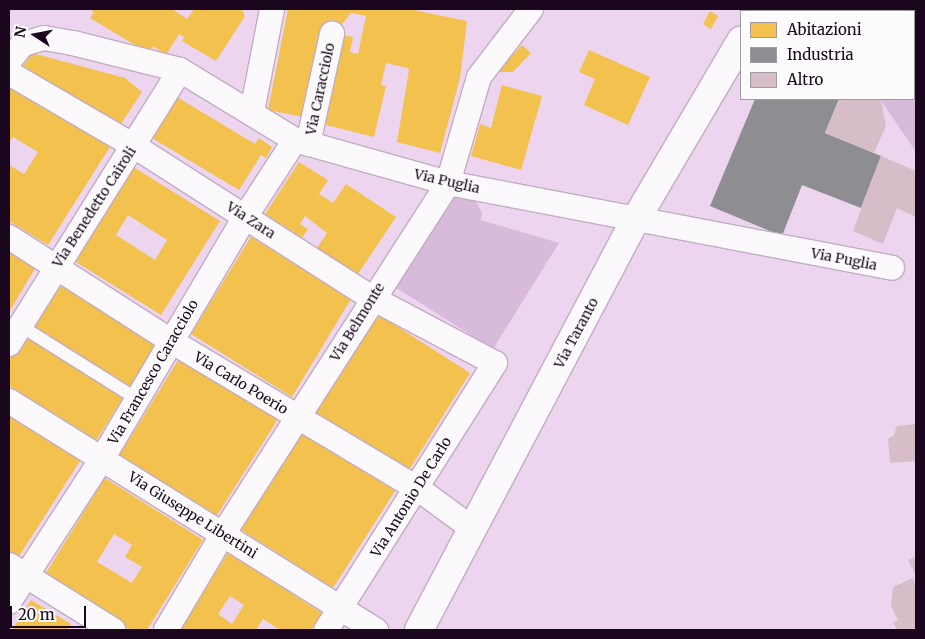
<!DOCTYPE html>
<style>
body{margin:0}
#map{position:relative;width:925px;height:639px;overflow:hidden;background:#edd5f0;font-family:Merriweather,serif}
div>[style]{position:absolute}
[style*='--x']{left:calc(var(--x)*1px);top:calc(var(--y)*1px);width:calc(var(--w)*1px);rotate:calc(var(--a)*1deg)}
.green>*{inset:0;background:#d8bbdb}
.homes>*{inset:0;background:#f2c14e}
.industry>*{inset:0;background:#8d8d92}
.building>*{inset:0;background:#d6bdc8}
.roads{filter:drop-shadow(1px 0 #c1acc4) drop-shadow(-1px 0 #c1acc4) drop-shadow(0 1px #c1acc4) drop-shadow(0 -1px #c1acc4)}
.lane>*{height:12px;margin:-6px;padding:0 6px;transform-origin:6px;border-radius:6px;background:#fcf9fd}
.street>*{height:24px;margin:-12px;padding:0 12px;transform-origin:12px;border-radius:12px;background:#fcf9fd}
.secondary>*{height:28px;margin:-14px;padding:0 14px;transform-origin:14px;border-radius:14px;background:#fcf9fd}
span{translate:-50% -50%;white-space:nowrap;text-align:center;line-height:1.15;-webkit-text-stroke:5px #fcfcfc;paint-order:stroke}
.street-label{font-size:14px;color:#1a071d}
.frame{position:absolute;inset:0;border:10px solid #1a071d;pointer-events:none}
.legend{position:absolute;left:740px;top:10px;width:175px;height:90px;box-sizing:border-box;background:#fcfcfc;border:1px solid #a29aa3;margin:0;padding:6px 9px;list-style:none;font-size:15px;color:#1a071d}
.legend li{display:flex;align-items:center;gap:10px;height:25px}
.legend b{width:25px;border:1px solid #a29aa3}
.north{position:absolute;left:10px;top:10px;width:50px;height:50px;-webkit-text-stroke:4px #fcfcfc;paint-order:stroke;rotate:281deg;font-size:14px;font-weight:700;line-height:20px;text-align:center;color:#1a071d}
.north::after{content:'';display:block;margin:auto;width:18px;height:22px;background:#1a071d;clip-path:polygon(50% 0,100% 100%,50% 72%,0 100%)}
.scale{position:absolute;left:10px;top:606px;width:76px;height:22px;box-sizing:border-box;border:2px solid #1a071d;border-top:0;padding-left:6px;font-size:15px;line-height:18px;white-space:nowrap;color:#1a071d;-webkit-text-stroke:4px #fcfcfc;paint-order:stroke}
</style>
<div id="map">
<div class="green">
<div style="clip-path:polygon(823px 9px,916px 9px,916px 25px,914px 11px,822px 11px)"></div>
<div style="clip-path:polygon(914px 61px,916px 67px,916px 152px,880px 99px,914px 99px)"></div>
<div style="clip-path:polygon(453px 193px,475px 199px,482px 213px,481px 220px,559px 243px,493px 349px,395px 287px)"></div>
</div>
<div class="homes">
<div style="clip-path:polygon(89px 9px,172px 9px,187px 19px,194px 9px,242px 9px,245px 16px,216px 61px,182px 41px,184px 37px,179px 34px,166px 55px,153px 46px,148px 53px,90px 18px,94px 12px)"></div>
<div style="clip-path:polygon(288px 9px,409px 9px,467px 21px,460px 78px,440px 153px,397px 142px,409px 70px,407px 68px,386px 63px,381px 85px,386px 86px,374px 137px,322px 124px,343px 35px,353px 37px,350px 52px,358px 54px,366px 16px,351px 13px,342px 24px,329px 24px,308px 118px,268px 110px)"></div>
<div style="clip-path:polygon(710px 11px,718px 16px,711px 29px,703px 24px)"></div>
<div style="clip-path:polygon(522px 45px,531px 53px,513px 72px,497px 72px)"></div>
<div style="clip-path:polygon(589px 50px,650px 77px,628px 125px,584px 105px,595px 79px,579px 72px)"></div>
<div style="clip-path:polygon(32px 53px,125px 78px,142px 92px,119px 127px,23px 66px)"></div>
<div style="clip-path:polygon(502px 85px,542px 96px,521px 170px,471px 156px,480px 124px,491px 128px)"></div>
<div style="clip-path:polygon(10px 86px,110px 147px,48px 245px,9px 221px,9px 165px,24px 174px,38px 152px,13px 137px,9px 143px)"></div>
<div style="clip-path:polygon(177px 97px,255px 144px,259px 138px,272px 147px,266px 158px,261px 155px,239px 190px,152px 138px)"></div>
<div style="clip-path:polygon(299px 162px,328px 180px,319px 194px,333px 203px,346px 184px,396px 217px,358px 274px,317px 248px,327px 233px,305px 216px,300px 224px,308px 229px,302px 238px,265px 214px)"></div>
<div style="clip-path:polygon(evenodd,127px 163px,220px 221px,161px 315px,68px 257px,127px 163px,128px 215px,167px 240px,155px 260px,116px 235px,128px 215px)"></div>
<div style="clip-path:polygon(251px 237px,351px 299px,292px 397px,191px 334px)"></div>
<div style="clip-path:polygon(9px 251px,36px 267px,9px 312px)"></div>
<div style="clip-path:polygon(59px 281px,157px 344px,128px 390px,30px 326px)"></div>
<div style="clip-path:polygon(376px 313px,470px 373px,409px 470px,315px 412px)"></div>
<div style="clip-path:polygon(24px 334px,123px 398px,95px 442px,9px 386px,9px 358px)"></div>
<div style="clip-path:polygon(180px 357px,278px 419px,216px 517px,119px 456px)"></div>
<div style="clip-path:polygon(9px 415px,80px 461px,16px 561px,9px 557px)"></div>
<div style="clip-path:polygon(302px 431px,395px 491px,333px 588px,240px 529px)"></div>
<div style="clip-path:polygon(evenodd,105px 478px,203px 540px,147px 630px,130px 630px,44px 576px,105px 478px,114px 534px,132px 545px,125px 557px,142px 567px,132px 583px,97px 562px,114px 534px)"></div>
<div style="clip-path:polygon(evenodd,228px 553px,322px 613px,311px 630px,280px 630px,263px 619px,256px 630px,179px 630px,228px 553px,230px 596px,244px 605px,232px 624px,218px 614px,230px 596px)"></div>
<div style="clip-path:polygon(31px 600px,71px 624px,67px 630px,12px 630px)"></div>
</div>
<div class="industry">
<div style="clip-path:polygon(755px 99px,839px 99px,825px 133px,881px 156px,861px 208px,802px 185px,782px 236px,710px 206px)"></div>
</div>
<div class="building">
<div style="clip-path:polygon(839px 99px,881px 100px,886px 126px,874px 153px,825px 133px)"></div>
<div style="clip-path:polygon(881px 156px,916px 171px,916px 217px,897px 208px,883px 244px,853px 231px)"></div>
<div style="clip-path:polygon(916px 424px,916px 461px,890px 463px,888px 439px,894px 435px,897px 426px)"></div>
<div style="clip-path:polygon(916px 557px,916px 576px,908px 560px)"></div>
<div style="clip-path:polygon(913px 578px,916px 588px,916px 630px,897px 630px,893px 622px,898px 620px,891px 606px,893px 587px)"></div>
</div>
<div class="roads">
<div class="lane">
<div style="--x:21;--y:326;--w:137;--a:32.2"></div>
</div>
<div class="street">
<div style="--x:9;--y:61;--w:22;--a:-51"></div>
<div style="--x:23;--y:44;--w:22;--a:-16"></div>
<div style="--x:44;--y:38;--w:29;--a:10"></div>
<div style="--x:73;--y:43;--w:110;--a:14.2"></div>
<div style="--x:180;--y:70;--w:135;--a:31.3"></div>
<div style="--x:295;--y:140;--w:159;--a:15.7"></div>
<div style="--x:448;--y:183;--w:452;--a:10.8"></div>
<div style="--x:9;--y:73;--w:145;--a:30.3"></div>
<div style="--x:134;--y:146;--w:282;--a:32.6"></div>
<div style="--x:372;--y:298;--w:139;--a:27.9"></div>
<div style="--x:495;--y:363;--w:316;--a:122.3"></div>
<div style="--x:252;--y:112;--w:105;--a:-79"></div>
<div style="--x:308;--y:144;--w:113;--a:-77.7"></div>
<div style="--x:9;--y:237;--w:193;--a:32.7"></div>
<div style="--x:171;--y:341;--w:287;--a:30.9"></div>
<div style="--x:417;--y:488;--w:69;--a:36.2"></div>
<div style="--x:9;--y:344;--w:323;--a:-58"></div>
<div style="--x:9;--y:401;--w:433;--a:32"></div>
<div style="--x:9;--y:565;--w:123;--a:32"></div>
<div style="--x:9;--y:602;--w:171;--a:-57"></div>
<div style="--x:102;--y:459;--w:281;--a:-59.4"></div>
<div style="--x:245;--y:217;--w:92;--a:-57"></div>
<div style="--x:166;--y:630;--w:112;--a:-59.3"></div>
<div style="--x:223;--y:534;--w:417;--a:-57.3"></div>
<div style="--x:448;--y:183;--w:110;--a:-73.7"></div>
<div style="--x:479;--y:77;--w:86;--a:-52.6"></div>
</div>
<div class="secondary">
<div style="--x:758;--y:11;--w:3;--a:-45"></div>
<div style="--x:419;--y:630;--w:465;--a:-62.2"></div>
<div style="--x:636;--y:219;--w:207;--a:-59.5"></div>
</div>
</div>
<div class="street-label">
<span style="left:320px;top:89px;rotate:-78deg">Via Caracciolo</span>
<span style="left:447px;top:181px;rotate:13deg">Via Puglia</span>
<span style="left:94px;top:207px;rotate:-57deg">Via Benedetto Cairoli</span>
<span style="left:251px;top:220px;rotate:33deg">Via Zara</span>
<span style="left:844px;top:259px;rotate:11deg">Via Puglia</span>
<span style="left:357px;top:322px;rotate:-58deg">Via Belmonte</span>
<span style="left:576px;top:333px;rotate:-62deg">Via Taranto</span>
<span style="left:153px;top:372px;rotate:-60deg">Via Francesco Caracciolo</span>
<span style="left:241px;top:383px;rotate:31deg">Via Carlo Poerio</span>
<span style="left:411px;top:497px;rotate:-58deg">Via Antonio De Carlo</span>
<span style="left:193px;top:515px;rotate:32deg">Via Giuseppe Libertini</span>
</div>
<div class="frame"></div>
<ul class="legend">
<li><b style="height:14px;background:#f2c14e"></b>Abitazioni</li>
<li><b style="height:14px;background:#8d8d92"></b>Industria</li>
<li><b style="height:14px;background:#d6bdc8"></b>Altro</li>
</ul>
<div class="north">N</div>
<div class="scale">20 m</div>
</div>
